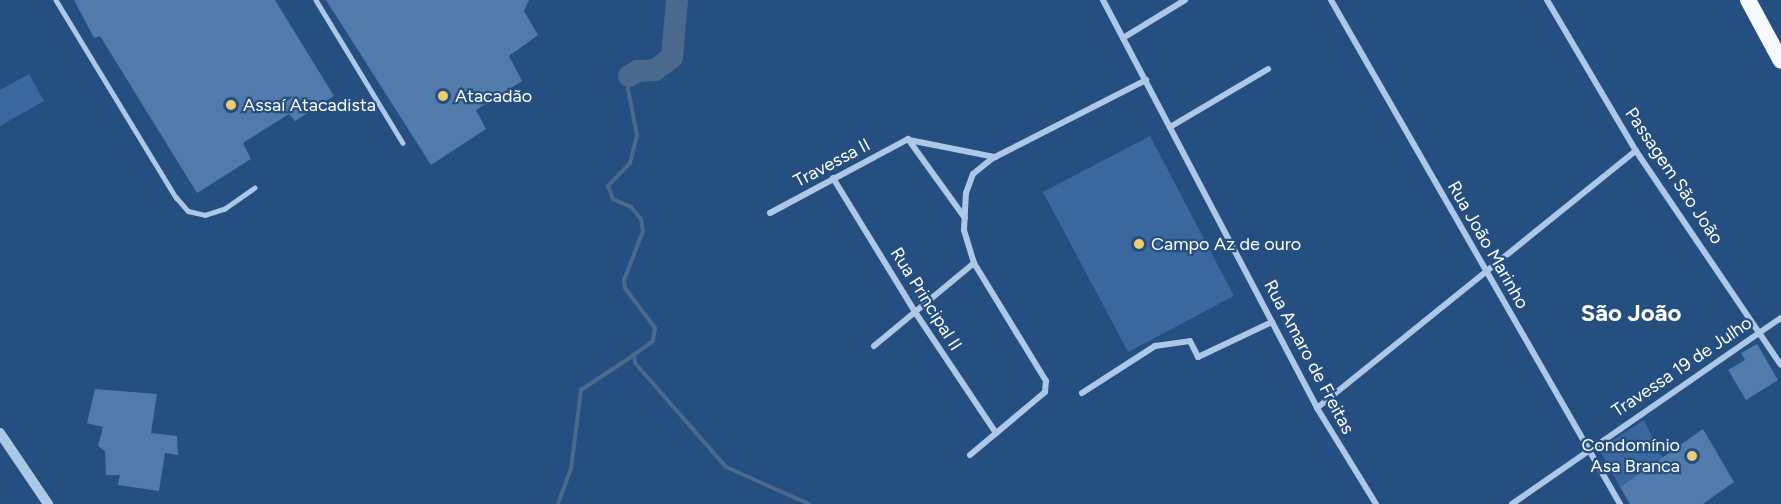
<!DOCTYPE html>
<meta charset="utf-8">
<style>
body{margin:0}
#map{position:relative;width:1781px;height:504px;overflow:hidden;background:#254e81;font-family:Figtree,sans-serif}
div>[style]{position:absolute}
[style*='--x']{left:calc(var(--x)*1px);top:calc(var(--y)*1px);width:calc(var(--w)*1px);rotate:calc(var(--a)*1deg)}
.green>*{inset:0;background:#3a689e}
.stream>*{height:4px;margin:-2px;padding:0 2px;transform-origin:2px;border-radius:2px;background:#4b698d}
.river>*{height:22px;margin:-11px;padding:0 11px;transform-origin:11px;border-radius:11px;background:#4b698d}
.building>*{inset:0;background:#527bac}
.service>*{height:4.5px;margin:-2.25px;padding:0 2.25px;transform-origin:2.25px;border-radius:2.25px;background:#adc7e6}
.minor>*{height:6px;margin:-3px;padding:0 3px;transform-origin:3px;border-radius:3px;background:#adc7e6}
.tertiary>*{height:10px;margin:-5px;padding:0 5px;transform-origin:5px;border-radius:5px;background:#adc7e6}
.trunk>*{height:16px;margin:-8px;padding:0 8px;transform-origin:8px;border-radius:8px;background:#f6fafe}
.dots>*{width:16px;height:16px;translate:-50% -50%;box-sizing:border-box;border:3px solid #254e81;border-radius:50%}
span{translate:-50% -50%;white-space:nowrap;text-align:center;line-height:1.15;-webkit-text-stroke:4.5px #254e81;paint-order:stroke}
.poi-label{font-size:18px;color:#fff}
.left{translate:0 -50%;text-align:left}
.right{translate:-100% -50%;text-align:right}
.street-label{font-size:18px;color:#fff}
.district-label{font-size:24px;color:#fff;font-weight:700}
</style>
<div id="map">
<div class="green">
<div style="clip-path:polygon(29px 74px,44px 101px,0 126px,0 90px)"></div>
<div style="clip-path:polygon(1150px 136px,1234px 296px,1128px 352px,1043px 192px)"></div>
<div style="clip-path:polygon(1644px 420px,1662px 457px,1620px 487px,1599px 449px)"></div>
</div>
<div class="stream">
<div style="--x:629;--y:76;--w:13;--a:94"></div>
<div style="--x:628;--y:89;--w:47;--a:78.9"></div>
<div style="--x:637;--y:135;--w:29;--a:104"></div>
<div style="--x:630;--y:163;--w:32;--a:134"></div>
<div style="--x:608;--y:186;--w:14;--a:69"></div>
<div style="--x:613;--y:199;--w:20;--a:24"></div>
<div style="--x:631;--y:207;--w:16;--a:50"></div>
<div style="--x:641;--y:219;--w:12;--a:81"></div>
<div style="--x:643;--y:231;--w:53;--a:111.2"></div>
<div style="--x:624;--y:280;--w:8;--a:83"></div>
<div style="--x:625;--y:288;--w:50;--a:53.1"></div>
<div style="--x:655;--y:328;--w:13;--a:99"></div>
<div style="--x:653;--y:341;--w:24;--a:144"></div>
<div style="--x:634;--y:355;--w:8;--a:83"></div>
<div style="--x:635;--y:363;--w:138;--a:48.8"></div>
<div style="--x:726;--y:467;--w:91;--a:24"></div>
<div style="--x:558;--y:504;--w:37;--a:-70"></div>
<div style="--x:571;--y:469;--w:80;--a:-82.8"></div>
<div style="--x:581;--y:390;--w:64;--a:-33.4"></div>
</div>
<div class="river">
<div style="--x:629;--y:76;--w:10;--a:-29"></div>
<div style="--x:638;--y:71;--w:17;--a:-3"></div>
<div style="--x:655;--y:70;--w:21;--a:-37"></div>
<div style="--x:672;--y:57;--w:57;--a:-85"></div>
</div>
<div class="building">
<div style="clip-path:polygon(74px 0,275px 0,334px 96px,295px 121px,289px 114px,243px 143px,251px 159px,197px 193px,100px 36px,94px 38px)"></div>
<div style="clip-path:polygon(326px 0,529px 0,524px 11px,538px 35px,509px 56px,522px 81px,476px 110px,486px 129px,431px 165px)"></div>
<div style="clip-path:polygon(1757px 344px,1778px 380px,1746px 400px,1728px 370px,1745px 360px,1741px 353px)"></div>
<div style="clip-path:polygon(95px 389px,157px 394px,151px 433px,177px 436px,178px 455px,165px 453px,159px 491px,118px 485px,120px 475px,106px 475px,105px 451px,98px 446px,103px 427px,87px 423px)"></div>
<div style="clip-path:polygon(1703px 429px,1734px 482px,1703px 504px,1630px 504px,1620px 487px)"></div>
</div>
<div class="service">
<div style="--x:56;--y:0;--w:231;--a:58.7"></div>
<div style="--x:176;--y:197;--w:18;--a:49"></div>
<div style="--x:188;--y:211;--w:17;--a:13"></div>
<div style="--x:205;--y:215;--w:20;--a:-18"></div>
<div style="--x:224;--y:209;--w:37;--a:-35"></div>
<div style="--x:316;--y:0;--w:167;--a:58.7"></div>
</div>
<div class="minor">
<div style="--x:1103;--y:0;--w:461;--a:62.3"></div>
<div style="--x:1317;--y:408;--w:113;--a:58.4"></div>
<div style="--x:1331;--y:0;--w:581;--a:60.17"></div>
<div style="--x:1547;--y:0;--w:175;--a:59.5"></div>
<div style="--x:1636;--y:151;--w:258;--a:55.9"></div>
<div style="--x:1123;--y:38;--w:73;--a:-31.5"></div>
<div style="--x:1170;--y:127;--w:114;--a:-30.6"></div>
<div style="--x:908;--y:139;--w:97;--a:54.2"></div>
<div style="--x:909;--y:140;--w:88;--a:11.2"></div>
<div style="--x:833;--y:178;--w:157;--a:58.5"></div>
<div style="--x:915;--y:312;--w:146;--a:56.2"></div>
<div style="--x:770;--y:213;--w:157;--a:-28.2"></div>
<div style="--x:874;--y:346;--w:130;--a:-39.7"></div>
<div style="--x:1082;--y:393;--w:87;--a:-32.8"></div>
<div style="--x:1155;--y:346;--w:35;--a:-8"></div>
<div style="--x:1190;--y:341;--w:18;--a:63"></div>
<div style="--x:1198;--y:357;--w:82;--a:-25.3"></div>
<div style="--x:1317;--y:408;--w:410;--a:-38.9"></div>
<div style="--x:970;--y:455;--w:98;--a:-40"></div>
<div style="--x:1045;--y:392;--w:11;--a:-85"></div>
<div style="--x:1046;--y:381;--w:138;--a:-121.4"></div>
<div style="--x:974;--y:263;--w:34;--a:-107"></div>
<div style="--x:964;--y:230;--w:37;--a:-87"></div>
<div style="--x:966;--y:193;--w:20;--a:-70"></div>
<div style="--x:973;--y:174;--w:26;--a:-39"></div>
<div style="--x:993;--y:158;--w:172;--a:-27"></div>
<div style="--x:1512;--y:504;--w:327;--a:-34.7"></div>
</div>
<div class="tertiary">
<div style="--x:0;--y:433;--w:86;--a:55.9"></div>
</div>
<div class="trunk">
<div style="--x:1748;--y:0;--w:69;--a:61.6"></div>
</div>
<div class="dots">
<div style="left:443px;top:96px;background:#f0cb71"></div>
<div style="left:231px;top:105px;background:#f0cb71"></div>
<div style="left:1139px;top:244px;background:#f0cb71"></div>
<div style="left:1692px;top:456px;background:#f0cb71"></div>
</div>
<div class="poi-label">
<span class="left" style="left:455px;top:96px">Atacadão</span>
<span class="left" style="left:243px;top:105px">Assaí Atacadista</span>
<span class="left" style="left:1151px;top:244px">Campo Az de ouro</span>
<span class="right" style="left:1680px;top:456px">Condomínio<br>Asa Branca</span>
</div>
<div class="street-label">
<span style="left:832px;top:163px;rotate:-28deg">Travessa II</span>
<span style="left:1674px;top:176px;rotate:56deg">Passagem São João</span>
<span style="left:1488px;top:245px;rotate:60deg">Rua João Marinho</span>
<span style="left:926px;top:299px;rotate:58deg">Rua Principal II</span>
<span style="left:1309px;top:357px;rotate:62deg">Rua Amaro de Freitas</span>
<span style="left:1682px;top:367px;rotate:-34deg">Travessa 19 de Julho</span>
</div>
<div class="district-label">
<span style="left:1631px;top:313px">São João</span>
</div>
</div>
